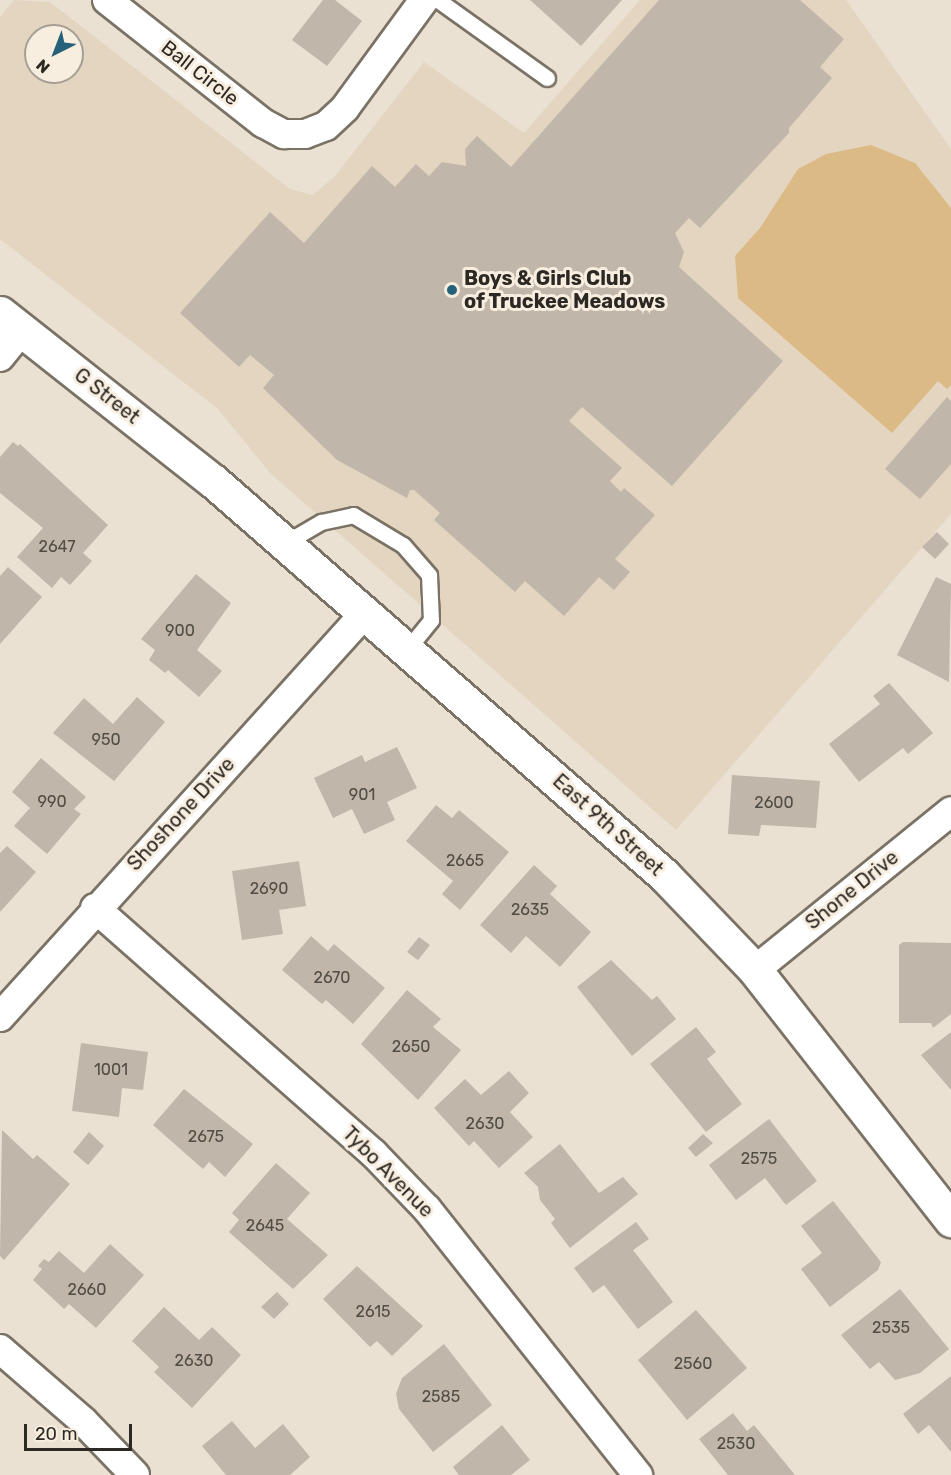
<!DOCTYPE html>
<style>
body{margin:0}
#map{position:relative;width:951px;height:1475px;overflow:hidden;background:#eae1d3;font-family:Rubik,sans-serif}
div>[style]{position:absolute}
[style*='--x']{left:calc(var(--x)*1px);top:calc(var(--y)*1px);width:calc(var(--w)*1px);rotate:calc(var(--a)*1deg)}
.built>*{inset:0;background:#e3d5c0}
.green>*{inset:0;background:#dcba85}
.building>*{inset:0;background:#c0b6a9}
.roads{filter:drop-shadow(2px 0 #7a7265) drop-shadow(-2px 0 #7a7265) drop-shadow(0 2px #7a7265) drop-shadow(0 -2px #7a7265)}
.service>*{height:15px;margin:-7.5px;padding:0 7.5px;transform-origin:7.5px;border-radius:7.5px;background:#fff}
.minor>*{height:28px;margin:-14px;padding:0 14px;transform-origin:14px;border-radius:14px;background:#fff}
.tertiary>*{height:33px;margin:-16.5px;padding:0 16.5px;transform-origin:16.5px;border-radius:16.5px;background:#fff}
.dots>*{width:16px;height:16px;translate:-50% -50%;box-sizing:border-box;border:3px solid #f8eee0;border-radius:50%}
span{translate:-50% -50%;white-space:nowrap;text-align:center;line-height:1.15;-webkit-text-stroke:6px #f8eee0;paint-order:stroke}
.number-label{font-size:16px;color:#514c44}
.number-label span{-webkit-text-stroke-width:0}
.street-label{font-size:20px;color:#2c2823}
.poi-label{font-size:20px;color:#2c2823;font-weight:700}
.left{translate:0 -50%;text-align:left}
.north{position:absolute;left:24px;top:24px;width:60px;height:60px;box-sizing:border-box;background:#f8eee0;border:2px solid #a69f94;border-radius:50%;rotate:222deg;font-size:16px;font-weight:700;line-height:24px;text-align:center;color:#2c2823}
.north::after{content:'';display:block;margin:auto;width:21px;height:27px;background:#256179;clip-path:polygon(50% 0,100% 100%,50% 72%,0 100%)}
.scale{position:absolute;left:24px;top:1424px;width:108px;height:27px;box-sizing:border-box;border:3px solid #2c2823;border-top:0;padding-left:8px;font-size:18px;line-height:21px;white-space:nowrap;color:#2c2823;-webkit-text-stroke:4px #f8eee0;paint-order:stroke}
</style>
<div id="map">
<div class="built">
<div style="clip-path:polygon(evenodd,14px 0,50px 2px,290px 189px,313px 195px,335px 176px,424px 62px,524px 133px,640px 0,846px 0,951px 149px,951px 514px,676px 830px,270px 473px,218px 409px,0 239px,0 17px,14px 0,36px 36px,72px 36px,72px 72px,36px 72px,36px 36px)"></div>
</div>
<div class="green">
<div style="clip-path:polygon(871px 145px,915px 163px,951px 208px,951px 385px,947px 389px,938px 381px,892px 433px,738px 298px,735px 256px,760px 228px,798px 169px,826px 154px)"></div>
</div>
<div class="building">
<div style="clip-path:polygon(323px 0,335px 0,362px 21px,327px 66px,292px 40px)"></div>
<div style="clip-path:polygon(530px 0,622px 0,581px 46px)"></div>
<div style="clip-path:polygon(659px 0,800px 0,844px 39px,820px 67px,832px 78px,789px 128px,789px 133px,700px 228px,689px 218px,675px 233px,684px 252px,679px 267px,783px 361px,672px 486px,582px 407px,569px 421px,622px 468px,610px 481px,621px 492px,624px 488px,655px 515px,615px 559px,630px 572px,614px 590px,599px 577px,564px 616px,525px 581px,515px 592px,434px 520px,440px 513px,414px 490px,410px 490px,407px 498px,337px 460px,263px 388px,274px 375px,250px 355px,239px 367px,180px 313px,270px 212px,304px 243px,372px 166px,395px 187px,416px 164px,429px 176px,442px 162px,466px 166px,465px 149px,477px 136px,511px 167px)"></div>
<div style="clip-path:polygon(947px 397px,951px 401px,951px 464px,920px 499px,885px 469px)"></div>
<div style="clip-path:polygon(13px 442px,18px 446px,20px 444px,108px 525px,83px 553px,92px 561px,70px 585px,61px 577px,52px 588px,17px 557px,43px 528px,0 493px,0 457px)"></div>
<div style="clip-path:polygon(937px 532px,949px 544px,935px 559px,922px 547px)"></div>
<div style="clip-path:polygon(8px 567px,42px 597px,0 644px,0 576px)"></div>
<div style="clip-path:polygon(196px 574px,231px 603px,197px 650px,222px 671px,199px 697px,168px 670px,165px 673px,149px 660px,155px 650px,141px 639px)"></div>
<div style="clip-path:polygon(936px 577px,951px 584px,949px 682px,897px 655px)"></div>
<div style="clip-path:polygon(889px 683px,933px 733px,908px 754px,903px 748px,859px 782px,829px 744px,880px 704px,873px 696px)"></div>
<div style="clip-path:polygon(137px 697px,165px 722px,114px 781px,53px 733px,84px 698px,113px 724px)"></div>
<div style="clip-path:polygon(397px 747px,417px 788px,387px 802px,395px 820px,364px 834px,352px 809px,333px 818px,314px 778px,362px 755px,365px 762px)"></div>
<div style="clip-path:polygon(41px 758px,86px 797px,74px 809px,81px 814px,47px 854px,14px 826px,30px 808px,12px 792px)"></div>
<div style="clip-path:polygon(732px 775px,820px 781px,816px 828px,761px 825px,759px 836px,728px 834px)"></div>
<div style="clip-path:polygon(436px 805px,452px 818px,459px 810px,509px 852px,460px 910px,442px 894px,453px 881px,406px 841px)"></div>
<div style="clip-path:polygon(7px 846px,36px 872px,0 912px,0 853px)"></div>
<div style="clip-path:polygon(299px 861px,306px 906px,279px 910px,283px 934px,242px 940px,232px 871px)"></div>
<div style="clip-path:polygon(534px 865px,557px 886px,550px 894px,591px 932px,560px 967px,526px 936px,511px 953px,480px 925px)"></div>
<div style="clip-path:polygon(311px 936px,328px 951px,334px 944px,385px 988px,353px 1024px,326px 1000px,322px 1004px,282px 970px)"></div>
<div style="clip-path:polygon(419px 937px,430px 945px,418px 960px,407px 952px)"></div>
<div style="clip-path:polygon(903px 942px,951px 943px,951px 1014px,933px 1028px,931px 1023px,899px 1023px,899px 945px)"></div>
<div style="clip-path:polygon(611px 960px,652px 1000px,657px 996px,676px 1019px,632px 1056px,577px 987px)"></div>
<div style="clip-path:polygon(407px 990px,441px 1019px,433px 1027px,461px 1050px,418px 1100px,361px 1044px)"></div>
<div style="clip-path:polygon(696px 1027px,716px 1052px,707px 1059px,742px 1104px,706px 1132px,650px 1064px)"></div>
<div style="clip-path:polygon(951px 1032px,951px 1090px,921px 1055px)"></div>
<div style="clip-path:polygon(81px 1043px,148px 1052px,143px 1090px,122px 1088px,119px 1117px,72px 1111px)"></div>
<div style="clip-path:polygon(509px 1071px,529px 1093px,510px 1112px,533px 1137px,499px 1168px,474px 1141px,469px 1146px,434px 1108px,465px 1079px,481px 1095px)"></div>
<div style="clip-path:polygon(184px 1089px,253px 1144px,225px 1177px,209px 1162px,203px 1169px,153px 1125px)"></div>
<div style="clip-path:polygon(769px 1119px,817px 1181px,786px 1205px,765px 1178px,736px 1200px,709px 1165px)"></div>
<div style="clip-path:polygon(2px 1130px,33px 1159px,37px 1155px,70px 1184px,4px 1260px,0 1256px)"></div>
<div style="clip-path:polygon(89px 1132px,104px 1146px,88px 1165px,73px 1152px)"></div>
<div style="clip-path:polygon(703px 1134px,713px 1143px,696px 1157px,688px 1148px)"></div>
<div style="clip-path:polygon(560px 1144px,599px 1193px,623px 1177px,638px 1194px,570px 1248px,551px 1223px,555px 1219px,540px 1200px,538px 1187px,524px 1173px)"></div>
<div style="clip-path:polygon(276px 1163px,310px 1193px,287px 1219px,328px 1255px,293px 1289px,229px 1232px,239px 1220px,232px 1213px)"></div>
<div style="clip-path:polygon(833px 1201px,881px 1262px,878px 1270px,830px 1307px,801px 1269px,822px 1253px,801px 1226px)"></div>
<div style="clip-path:polygon(636px 1222px,649px 1239px,633px 1250px,673px 1302px,638px 1329px,604px 1285px,593px 1293px,574px 1268px)"></div>
<div style="clip-path:polygon(110px 1244px,144px 1275px,96px 1328px,69px 1304px,64px 1309px,33px 1280px,42px 1269px,38px 1266px,44px 1259px,49px 1262px,59px 1251px,84px 1273px)"></div>
<div style="clip-path:polygon(357px 1266px,423px 1326px,392px 1356px,377px 1341px,370px 1347px,323px 1299px)"></div>
<div style="clip-path:polygon(900px 1289px,949px 1349px,920px 1373px,895px 1380px,879px 1362px,870px 1369px,841px 1335px)"></div>
<div style="clip-path:polygon(277px 1292px,289px 1304px,274px 1319px,261px 1307px)"></div>
<div style="clip-path:polygon(164px 1307px,199px 1340px,212px 1327px,241px 1355px,192px 1408px,154px 1372px,159px 1367px,132px 1341px)"></div>
<div style="clip-path:polygon(696px 1310px,747px 1368px,687px 1420px,638px 1360px)"></div>
<div style="clip-path:polygon(444px 1344px,492px 1405px,433px 1452px,399px 1409px,396px 1394px,402px 1378px)"></div>
<div style="clip-path:polygon(951px 1376px,951px 1452px,929px 1425px,918px 1434px,903px 1414px)"></div>
<div style="clip-path:polygon(733px 1413px,747px 1431px,754px 1425px,795px 1475px,728px 1475px,699px 1439px)"></div>
<div style="clip-path:polygon(232px 1421px,255px 1448px,283px 1424px,310px 1457px,290px 1475px,226px 1475px,202px 1446px)"></div>
<div style="clip-path:polygon(502px 1425px,530px 1460px,511px 1475px,459px 1475px,453px 1467px)"></div>
</div>
<div class="roads">
<div class="service">
<div style="--x:438;--y:0;--w:134;--a:35.6"></div>
<div style="--x:285;--y:543;--w:42;--a:-30.3"></div>
<div style="--x:321;--y:522;--w:33;--a:-12"></div>
<div style="--x:353;--y:515;--w:58;--a:31"></div>
<div style="--x:403;--y:545;--w:40;--a:49"></div>
<div style="--x:429;--y:575;--w:45;--a:87.5"></div>
<div style="--x:431;--y:620;--w:38;--a:129"></div>
</div>
<div class="minor">
<div style="--x:107;--y:0;--w:199;--a:38.3"></div>
<div style="--x:263;--y:123;--w:24;--a:28"></div>
<div style="--x:284;--y:134;--w:21;--a:0"></div>
<div style="--x:305;--y:134;--w:22;--a:-21"></div>
<div style="--x:326;--y:126;--w:26;--a:-43"></div>
<div style="--x:345;--y:108;--w:134;--a:-53.8"></div>
<div style="--x:0;--y:357;--w:35;--a:-51"></div>
<div style="--x:95;--y:908;--w:372;--a:41.4"></div>
<div style="--x:374;--y:1154;--w:76;--a:46.1"></div>
<div style="--x:427;--y:1209;--w:340;--a:51.6"></div>
<div style="--x:755;--y:970;--w:252;--a:-39"></div>
<div style="--x:0;--y:1017;--w:544;--a:-47.9"></div>
<div style="--x:0;--y:1349;--w:110;--a:40.9"></div>
<div style="--x:83;--y:1421;--w:75;--a:46.1"></div>
</div>
<div class="tertiary">
<div style="--x:0;--y:313;--w:271;--a:38.3"></div>
<div style="--x:213;--y:481;--w:599;--a:41.14"></div>
<div style="--x:664;--y:875;--w:132;--a:46.2"></div>
<div style="--x:755;--y:970;--w:318;--a:51.9"></div>
</div>
</div>
<div class="dots">
<div style="left:452px;top:290px;background:#256179"></div>
</div>
<div class="number-label">
<span style="left:57px;top:547px">2647</span>
<span style="left:180px;top:631px">900</span>
<span style="left:106px;top:740px">950</span>
<span style="left:362px;top:795px">901</span>
<span style="left:52px;top:802px">990</span>
<span style="left:774px;top:803px">2600</span>
<span style="left:465px;top:861px">2665</span>
<span style="left:269px;top:889px">2690</span>
<span style="left:530px;top:910px">2635</span>
<span style="left:332px;top:978px">2670</span>
<span style="left:411px;top:1047px">2650</span>
<span style="left:111px;top:1070px">1001</span>
<span style="left:485px;top:1124px">2630</span>
<span style="left:206px;top:1137px">2675</span>
<span style="left:759px;top:1159px">2575</span>
<span style="left:265px;top:1226px">2645</span>
<span style="left:87px;top:1290px">2660</span>
<span style="left:373px;top:1312px">2615</span>
<span style="left:891px;top:1328px">2535</span>
<span style="left:194px;top:1361px">2630</span>
<span style="left:693px;top:1364px">2560</span>
<span style="left:441px;top:1397px">2585</span>
<span style="left:736px;top:1444px">2530</span>
</div>
<div class="street-label">
<span style="left:200px;top:73px;rotate:38deg">Ball Circle</span>
<span style="left:107px;top:396px;rotate:38deg">G Street</span>
<span style="left:181px;top:814px;rotate:-47deg">Shoshone Drive</span>
<span style="left:608px;top:825px;rotate:42deg">East 9th Street</span>
<span style="left:852px;top:890px;rotate:-39deg">Shone Drive</span>
<span style="left:388px;top:1172px;rotate:45deg">Tybo Avenue</span>
</div>
<div class="poi-label">
<span class="left" style="left:464px;top:290px">Boys &amp; Girls Club<br>of Truckee Meadows</span>
</div>
<div class="north">N</div>
<div class="scale">20 m</div>
</div>
